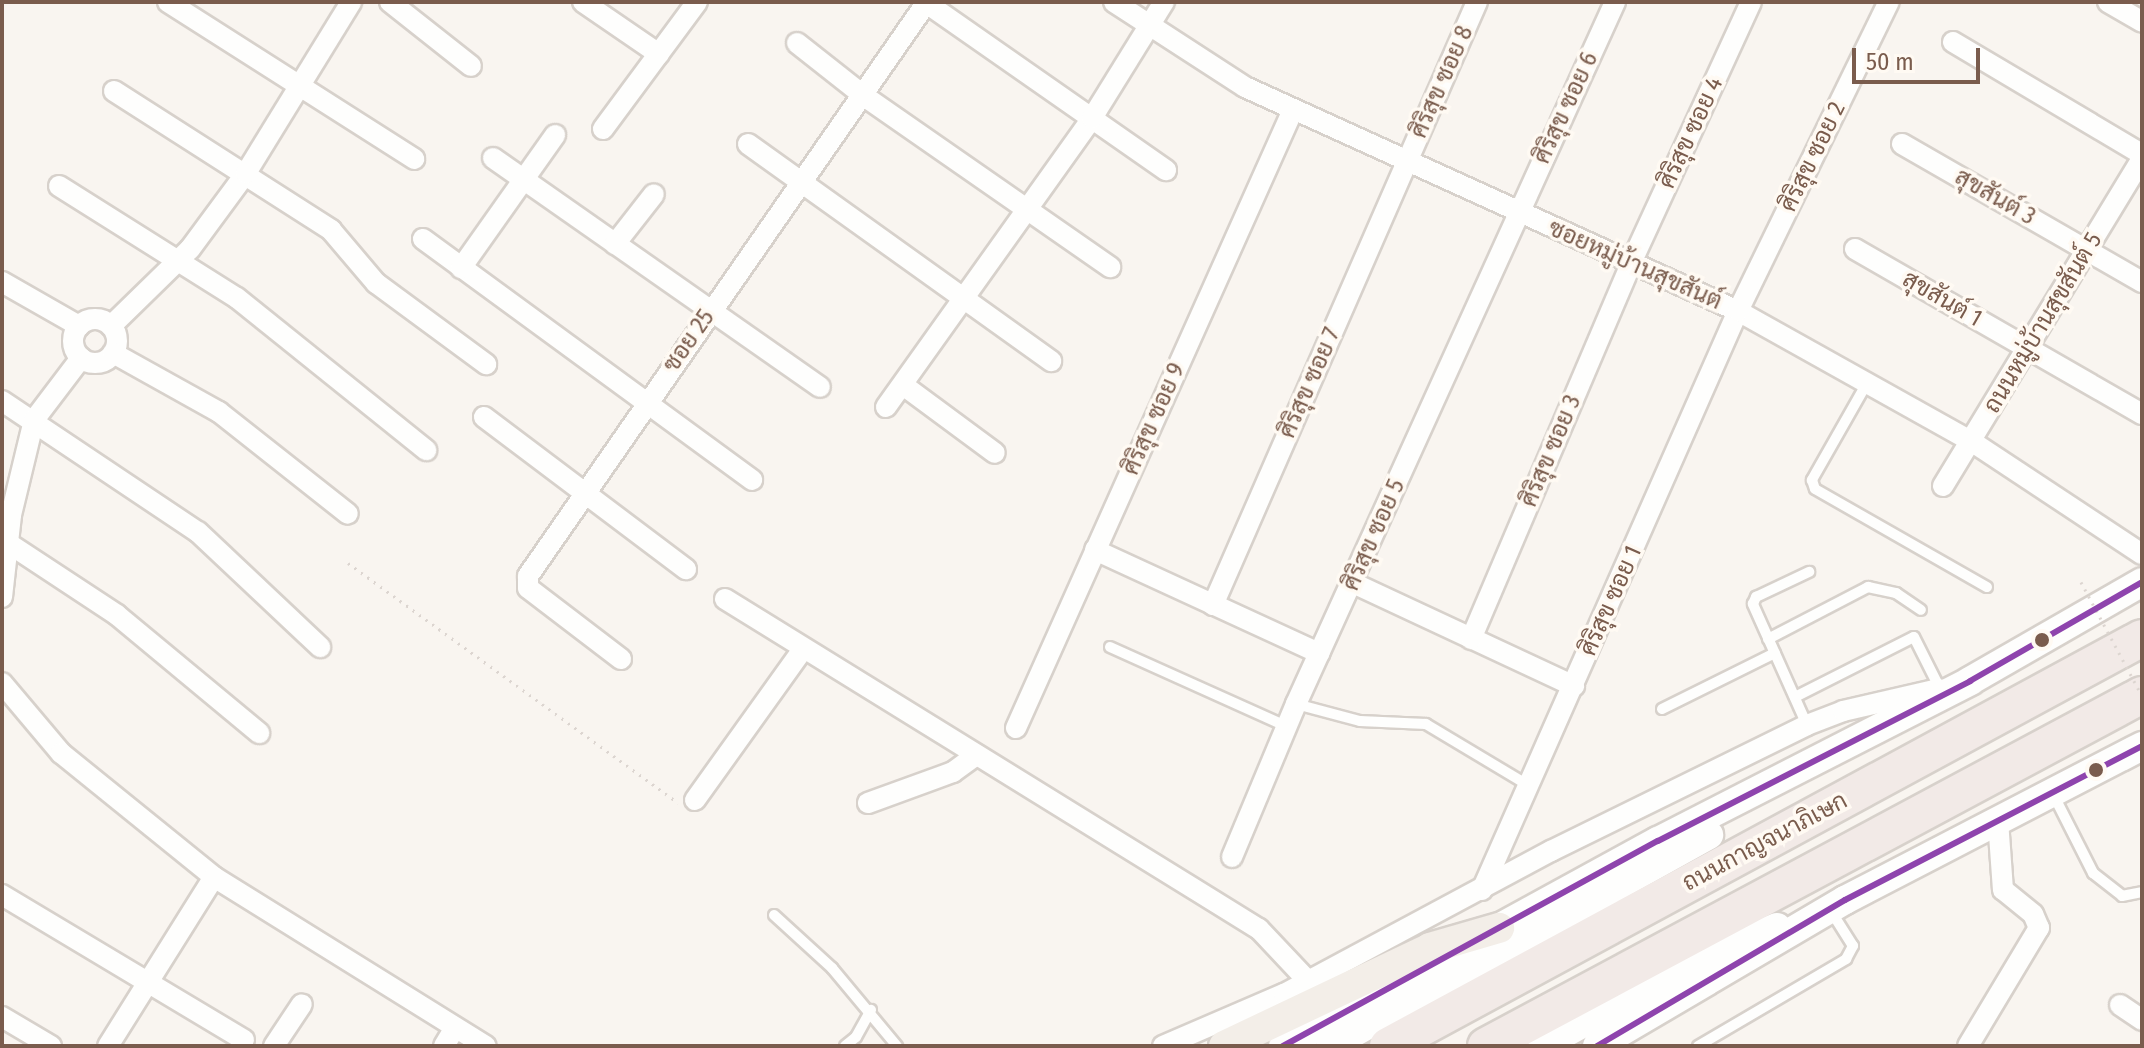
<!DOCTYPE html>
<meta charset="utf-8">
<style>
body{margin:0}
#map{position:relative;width:2144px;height:1048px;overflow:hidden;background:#f9f5f0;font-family:"Fira Sans Condensed",Sarabun,sans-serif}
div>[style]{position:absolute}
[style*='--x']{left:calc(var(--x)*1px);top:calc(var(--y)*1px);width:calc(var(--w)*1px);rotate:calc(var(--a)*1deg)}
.path>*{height:3px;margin-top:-1.5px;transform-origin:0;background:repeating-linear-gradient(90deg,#dcd5d0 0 2px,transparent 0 8px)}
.roads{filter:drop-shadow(2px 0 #d7d1cb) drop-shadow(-2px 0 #d7d1cb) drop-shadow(0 2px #d7d1cb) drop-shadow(0 -2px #d7d1cb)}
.lane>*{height:10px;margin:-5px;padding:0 5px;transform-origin:5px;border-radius:5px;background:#fefefd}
.street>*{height:20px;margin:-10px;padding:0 10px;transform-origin:10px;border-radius:10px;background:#fefefd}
.street>.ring{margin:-10px;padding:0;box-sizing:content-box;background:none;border:20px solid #fefefd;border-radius:50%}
.secondary>*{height:28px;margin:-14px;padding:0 14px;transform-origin:14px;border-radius:14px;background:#fefefd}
.primary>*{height:30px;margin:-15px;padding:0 15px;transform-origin:15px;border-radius:15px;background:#f3eee8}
.highway>*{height:36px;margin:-18px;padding:0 18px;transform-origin:18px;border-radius:18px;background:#f2eae7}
.path-bridge>*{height:3px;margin-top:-1.5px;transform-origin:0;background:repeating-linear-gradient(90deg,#dcd5d0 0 2px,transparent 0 8px)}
.bus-1>*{height:6px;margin:-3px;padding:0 3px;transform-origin:3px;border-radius:3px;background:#8e44ad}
.dots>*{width:22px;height:22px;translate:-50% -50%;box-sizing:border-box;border:4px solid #fffaf3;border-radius:50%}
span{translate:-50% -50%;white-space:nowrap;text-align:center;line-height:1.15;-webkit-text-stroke:7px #fffaf3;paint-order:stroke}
.street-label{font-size:24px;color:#7a5c4d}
.frame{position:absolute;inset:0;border:4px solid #7a5c4d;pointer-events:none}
.scale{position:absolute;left:1852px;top:48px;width:128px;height:36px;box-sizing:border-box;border:4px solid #7a5c4d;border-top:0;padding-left:10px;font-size:24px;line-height:28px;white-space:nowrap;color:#7a5c4d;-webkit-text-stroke:6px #fffaf3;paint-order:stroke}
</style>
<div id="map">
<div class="path">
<div style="--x:348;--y:563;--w:408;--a:36"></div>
</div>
<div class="roads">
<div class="lane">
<div style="--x:1867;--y:383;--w:112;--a:119.6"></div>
<div style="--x:1812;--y:480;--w:9;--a:72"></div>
<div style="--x:1815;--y:489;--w:198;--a:29.7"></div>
<div style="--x:1768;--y:639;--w:113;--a:-27.5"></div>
<div style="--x:1868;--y:587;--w:29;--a:12"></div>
<div style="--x:1896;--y:593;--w:30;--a:34"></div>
<div style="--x:1110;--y:647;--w:193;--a:24.2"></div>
<div style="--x:1795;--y:697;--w:133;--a:-26.8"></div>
<div style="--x:1914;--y:637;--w:58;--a:63.4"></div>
<div style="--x:1296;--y:704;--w:66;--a:14.9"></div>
<div style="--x:1360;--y:721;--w:66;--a:2.6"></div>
<div style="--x:1426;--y:724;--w:119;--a:30.9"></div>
<div style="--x:1662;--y:709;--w:126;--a:-26.4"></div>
<div style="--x:1807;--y:725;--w:133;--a:-114.1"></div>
<div style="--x:1753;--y:604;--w:8;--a:-67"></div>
<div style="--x:1756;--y:597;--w:59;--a:-25.3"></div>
<div style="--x:2053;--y:794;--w:89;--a:63.1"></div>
<div style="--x:2093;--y:873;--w:37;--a:38"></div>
<div style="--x:2122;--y:896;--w:20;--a:-11"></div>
<div style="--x:774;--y:915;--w:79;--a:42.4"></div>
<div style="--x:832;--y:968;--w:102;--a:50.2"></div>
<div style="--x:845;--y:1046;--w:14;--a:-39"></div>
<div style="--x:856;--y:1037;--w:31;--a:-61"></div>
<div style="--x:1698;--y:1046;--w:172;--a:-30.4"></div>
<div style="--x:1846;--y:959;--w:15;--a:-62"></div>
<div style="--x:1853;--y:946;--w:41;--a:-122.2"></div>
</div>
<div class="street">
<div style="--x:168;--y:2;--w:292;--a:32.5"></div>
<div style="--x:390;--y:2;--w:103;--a:38.3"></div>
<div style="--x:583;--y:2;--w:92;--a:34.4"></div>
<div style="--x:925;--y:2;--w:294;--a:34.9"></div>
<div style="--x:1114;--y:2;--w:156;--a:33"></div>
<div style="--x:1245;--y:87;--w:542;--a:24.44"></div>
<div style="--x:1738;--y:311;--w:267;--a:29.2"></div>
<div style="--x:1971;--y:441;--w:205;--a:33.5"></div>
<div style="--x:2108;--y:2;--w:39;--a:30"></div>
<div style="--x:1953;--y:42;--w:220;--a:30.7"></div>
<div style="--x:797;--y:43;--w:85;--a:38.3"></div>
<div style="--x:864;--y:96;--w:300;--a:34.8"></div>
<div style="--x:114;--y:91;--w:258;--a:32.6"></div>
<div style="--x:331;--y:230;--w:70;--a:49.7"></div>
<div style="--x:376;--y:283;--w:137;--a:36.4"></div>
<div style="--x:603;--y:129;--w:158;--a:-53.5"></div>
<div style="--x:748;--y:144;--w:373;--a:35.6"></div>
<div style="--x:1902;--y:144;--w:277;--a:29.9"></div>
<div style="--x:493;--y:158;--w:399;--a:35"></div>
<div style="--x:59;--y:186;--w:210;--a:32.2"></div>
<div style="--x:237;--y:298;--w:243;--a:38.8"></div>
<div style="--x:423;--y:239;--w:408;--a:36.2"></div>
<div style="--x:615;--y:244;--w:63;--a:-52"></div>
<div style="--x:1855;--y:249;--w:331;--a:29.9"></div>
<div style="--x:461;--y:268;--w:163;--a:-54.7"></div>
<div style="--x:2;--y:282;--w:89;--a:29.7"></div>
<div class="ring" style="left:73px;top:319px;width:24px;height:24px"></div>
<div style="--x:111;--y:326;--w:110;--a:-44.3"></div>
<div style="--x:190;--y:249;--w:94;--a:-53.6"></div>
<div style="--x:246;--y:173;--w:201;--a:-58.4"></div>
<div style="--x:113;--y:353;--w:121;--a:29.1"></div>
<div style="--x:219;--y:412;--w:164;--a:38.3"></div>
<div style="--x:903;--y:385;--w:114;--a:36.5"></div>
<div style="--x:2;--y:401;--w:236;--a:33.8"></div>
<div style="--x:198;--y:532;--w:168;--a:43.3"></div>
<div style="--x:886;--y:407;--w:355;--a:-54.5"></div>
<div style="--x:1092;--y:118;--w:137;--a:-58.2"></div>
<div style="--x:484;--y:417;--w:253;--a:37"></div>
<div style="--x:1943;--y:486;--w:383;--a:-58.7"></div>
<div style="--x:11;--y:545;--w:127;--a:33.4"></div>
<div style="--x:117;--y:615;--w:185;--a:39.7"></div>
<div style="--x:1095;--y:550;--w:247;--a:24.7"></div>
<div style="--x:1353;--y:583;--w:244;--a:25"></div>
<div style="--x:2;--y:597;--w:82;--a:-83.7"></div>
<div style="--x:11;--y:515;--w:98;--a:-76.4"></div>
<div style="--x:34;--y:420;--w:78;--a:-52.8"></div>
<div style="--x:725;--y:599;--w:628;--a:31.72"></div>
<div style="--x:1259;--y:929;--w:73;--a:46.7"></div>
<div style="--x:1213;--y:605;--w:658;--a:-66.36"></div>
<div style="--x:1471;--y:639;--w:409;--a:-66.9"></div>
<div style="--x:1631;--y:263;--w:287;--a:-65.3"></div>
<div style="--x:621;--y:659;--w:117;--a:-142.6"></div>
<div style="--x:528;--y:588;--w:12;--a:-90"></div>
<div style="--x:528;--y:576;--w:699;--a:-55.2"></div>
<div style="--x:2;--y:683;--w:92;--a:49.9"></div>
<div style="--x:61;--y:753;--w:197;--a:39"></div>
<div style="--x:214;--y:877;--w:320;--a:31.9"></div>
<div style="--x:1016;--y:728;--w:677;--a:-65.86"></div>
<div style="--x:695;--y:800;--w:186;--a:-54.4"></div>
<div style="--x:868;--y:803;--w:90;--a:-20"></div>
<div style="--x:953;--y:772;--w:29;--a:-36"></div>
<div style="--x:1232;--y:857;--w:166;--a:-67.3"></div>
<div style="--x:1296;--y:704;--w:771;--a:-65.56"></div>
<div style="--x:1482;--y:890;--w:633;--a:-66.15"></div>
<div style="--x:1738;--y:311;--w:344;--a:-64"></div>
<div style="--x:2;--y:895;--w:282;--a:30.9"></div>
<div style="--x:2120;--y:1005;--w:27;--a:34"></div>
<div style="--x:2;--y:1017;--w:57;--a:30.6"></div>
<div style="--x:108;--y:1046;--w:199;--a:-57.9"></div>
<div style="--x:274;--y:1046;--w:50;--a:-56.3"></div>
<div style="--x:444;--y:1046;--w:21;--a:-59"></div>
<div style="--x:1163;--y:1046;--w:132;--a:-23.3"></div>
<div style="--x:1284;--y:994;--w:303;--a:-28.2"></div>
<div style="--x:1551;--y:851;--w:285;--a:-26.2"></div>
<div style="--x:1807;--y:725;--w:39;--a:-21"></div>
<div style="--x:1843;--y:711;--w:98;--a:-13"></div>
<div style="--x:1968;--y:1046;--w:138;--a:-59"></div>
<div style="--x:2039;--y:928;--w:15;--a:-113"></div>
<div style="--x:2033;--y:914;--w:38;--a:-141"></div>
<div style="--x:2003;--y:890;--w:69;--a:-94.1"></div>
</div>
<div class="secondary">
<div style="--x:1283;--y:1046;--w:427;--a:-28.7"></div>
<div style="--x:1658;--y:841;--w:351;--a:-27.1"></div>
<div style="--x:1970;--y:681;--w:198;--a:-29.9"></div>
<div style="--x:1330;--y:1046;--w:434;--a:-29.1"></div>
<div style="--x:1542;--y:1046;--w:182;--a:-29"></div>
<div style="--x:1701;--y:958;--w:82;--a:-22.2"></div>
<div style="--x:1597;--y:1046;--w:288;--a:-30.5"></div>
<div style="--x:1845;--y:900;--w:335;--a:-27.4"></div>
</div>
<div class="primary">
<div style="--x:1224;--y:1046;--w:228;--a:-25.4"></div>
<div style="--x:1430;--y:948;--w:72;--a:-16.2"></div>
</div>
<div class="highway">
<div style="--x:1388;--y:1046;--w:857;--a:-28.42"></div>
<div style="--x:1486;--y:1046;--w:744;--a:-28.15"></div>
</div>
</div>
<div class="path-bridge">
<div style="--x:2081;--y:582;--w:129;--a:61.8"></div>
</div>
<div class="bus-1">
<div style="--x:1283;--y:1046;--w:427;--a:-28.7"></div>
<div style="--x:1658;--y:841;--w:351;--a:-27.1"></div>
<div style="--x:1970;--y:681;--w:198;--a:-29.9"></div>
<div style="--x:1597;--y:1046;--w:288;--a:-30.5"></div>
<div style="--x:1845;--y:900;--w:335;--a:-27.4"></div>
</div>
<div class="dots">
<div style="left:2042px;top:640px;background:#7a5c4d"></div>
<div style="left:2096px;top:770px;background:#7a5c4d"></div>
</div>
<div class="street-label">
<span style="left:1442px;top:82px;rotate:-66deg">ศิริสุข ซอย 8</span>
<span style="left:1566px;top:108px;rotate:-65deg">ศิริสุข ซอย 6</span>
<span style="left:1691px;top:133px;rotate:-65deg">ศิริสุข ซอย 4</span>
<span style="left:1813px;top:157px;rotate:-64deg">ศิริสุข ซอย 2</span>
<span style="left:1995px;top:197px;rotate:30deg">สุขสันต์ 3</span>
<span style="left:1635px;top:265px;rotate:24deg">ซอยหมู่บ้านสุขสันต์</span>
<span style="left:1942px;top:299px;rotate:30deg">สุขสันต์ 1</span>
<span style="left:2043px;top:323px;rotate:-59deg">ถนนหมู่บ้านสุขสันต์ 5</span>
<span style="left:689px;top:341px;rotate:-55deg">ซอย 25</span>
<span style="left:1310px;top:383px;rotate:-66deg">ศิริสุข ซอย 7</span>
<span style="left:1154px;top:419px;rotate:-66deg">ศิริสุข ซอย 9</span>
<span style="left:1551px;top:451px;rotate:-67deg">ศิริสุข ซอย 3</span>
<span style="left:1374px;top:535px;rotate:-66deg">ศิริสุข ซอย 5</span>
<span style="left:1611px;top:601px;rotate:-66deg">ศิริสุข ซอย 1</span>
<span style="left:1765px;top:842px;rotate:-28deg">ถนนกาญจนาภิเษก</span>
</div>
<div class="frame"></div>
<div class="scale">50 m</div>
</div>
